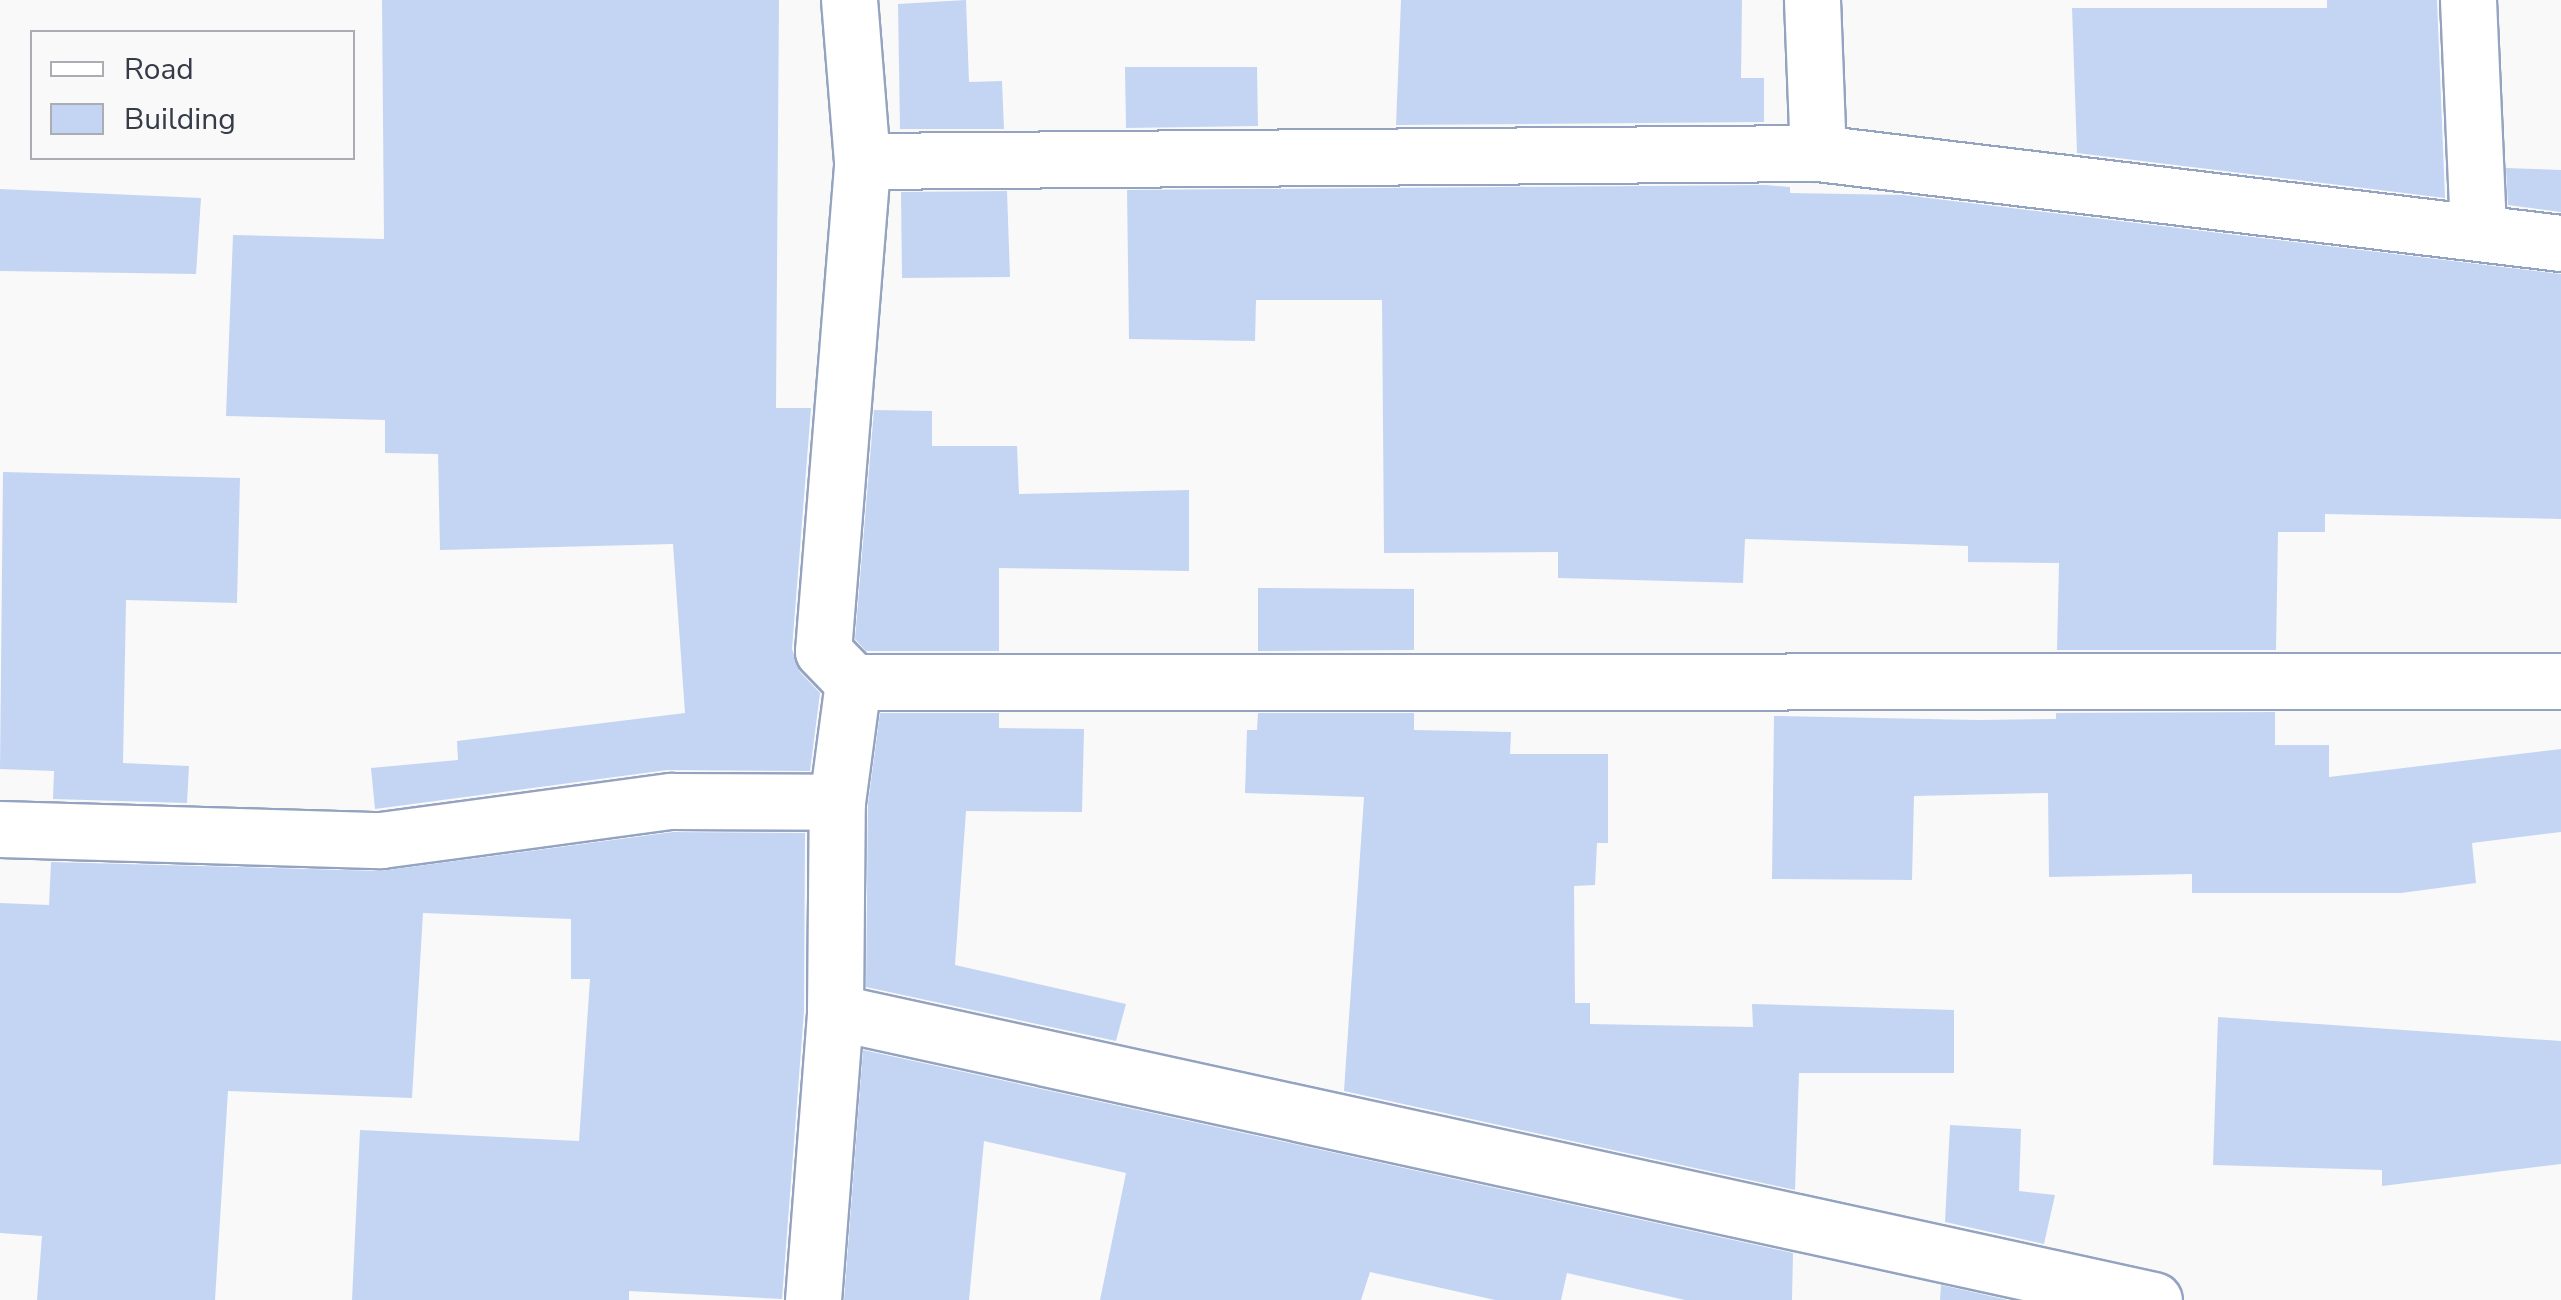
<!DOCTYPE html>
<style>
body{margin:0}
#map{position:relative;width:2561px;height:1300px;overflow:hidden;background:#f9f9f9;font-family:"Nunito Sans",sans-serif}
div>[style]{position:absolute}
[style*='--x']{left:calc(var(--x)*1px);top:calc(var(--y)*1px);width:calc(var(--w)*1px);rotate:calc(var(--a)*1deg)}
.building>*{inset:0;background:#c4d5f3}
.roads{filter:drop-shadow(2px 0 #93a3c0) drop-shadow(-2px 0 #93a3c0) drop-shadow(0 2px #93a3c0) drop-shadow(0 -2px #93a3c0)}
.minor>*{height:55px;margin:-27.5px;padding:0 27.5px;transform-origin:27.5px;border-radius:27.5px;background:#fff}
span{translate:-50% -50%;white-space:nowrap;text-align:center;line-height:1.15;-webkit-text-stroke:9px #f9f9f9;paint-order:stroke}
.legend{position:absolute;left:30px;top:30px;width:325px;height:130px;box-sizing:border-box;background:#f9f9f9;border:2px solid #abadb2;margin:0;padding:12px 18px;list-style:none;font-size:30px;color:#353c48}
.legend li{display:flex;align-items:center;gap:20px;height:50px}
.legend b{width:50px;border:2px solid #abadb2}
</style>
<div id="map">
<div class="building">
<div style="clip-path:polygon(382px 0,779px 0,776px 408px,811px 408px,792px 649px,800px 672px,820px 693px,810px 771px,667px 770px,375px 809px,371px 768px,458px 760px,457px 741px,685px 713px,673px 544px,440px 550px,438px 454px,385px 453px,385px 420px,226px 416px,233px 235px,384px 239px)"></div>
<div style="clip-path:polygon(966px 0,969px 82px,1002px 81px,1004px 129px,900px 129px,898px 4px)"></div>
<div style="clip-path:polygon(1401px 0,1742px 0,1741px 78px,1764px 78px,1764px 122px,1396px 125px)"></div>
<div style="clip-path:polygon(2327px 0,2437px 0,2445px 198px,2077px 153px,2072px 8px,2327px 8px)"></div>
<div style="clip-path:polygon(1125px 67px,1257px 67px,1258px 126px,1126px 128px)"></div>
<div style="clip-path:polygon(2506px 168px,2561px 170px,2561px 212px,2508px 205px)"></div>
<div style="clip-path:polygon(1765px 185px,1790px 187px,1790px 193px,1903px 195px,2561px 274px,2561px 519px,2325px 514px,2325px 532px,2278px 532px,2276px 650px,2057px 650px,2059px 563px,1968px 562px,1968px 546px,1745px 539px,1743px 583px,1558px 578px,1558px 552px,1384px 553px,1382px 300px,1256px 300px,1255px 341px,1129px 339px,1127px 190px)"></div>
<div style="clip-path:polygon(0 189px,201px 198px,196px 274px,0 271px)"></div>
<div style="clip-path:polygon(1007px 191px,1010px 277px,902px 278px,901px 192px)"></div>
<div style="clip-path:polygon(874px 410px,932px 411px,932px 446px,1017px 446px,1019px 494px,1189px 490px,1189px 571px,999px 568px,999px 651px,866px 651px,855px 639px)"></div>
<div style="clip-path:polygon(3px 472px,240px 478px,237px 603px,126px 600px,123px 763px,189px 766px,187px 803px,53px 799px,54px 771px,0 769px)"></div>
<div style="clip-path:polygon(1258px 588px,1414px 589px,1414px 650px,1258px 651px)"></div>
<div style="clip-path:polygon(2275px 712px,2275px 745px,2329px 745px,2329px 777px,2561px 749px,2561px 832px,2472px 843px,2476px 883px,2401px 893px,2192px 893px,2192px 874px,2049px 877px,2048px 793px,1914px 796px,1912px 880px,1772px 879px,1774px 716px,1978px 720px,2056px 719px,2056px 713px)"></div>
<div style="clip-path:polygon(880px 713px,999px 713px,999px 728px,1084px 729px,1082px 812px,966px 811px,955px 965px,1126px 1004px,1116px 1041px,866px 987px,868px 804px)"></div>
<div style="clip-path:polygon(1258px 713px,1414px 713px,1414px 730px,1511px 732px,1510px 754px,1608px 754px,1608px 843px,1597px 843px,1595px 885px,1574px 886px,1575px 1003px,1590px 1003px,1590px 1024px,1753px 1027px,1752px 1004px,1954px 1010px,1954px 1073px,1799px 1073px,1795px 1190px,1344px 1091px,1364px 797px,1245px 793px,1247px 730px,1257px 730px)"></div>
<div style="clip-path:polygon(673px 832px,805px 833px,804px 1011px,782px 1299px,629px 1291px,629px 1300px,352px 1300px,360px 1130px,579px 1141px,590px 979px,571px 979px,571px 919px,423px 913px,412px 1098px,228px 1091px,215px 1300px,37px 1300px,42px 1236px,0 1233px,0 903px,49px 905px,51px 862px,380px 871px)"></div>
<div style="clip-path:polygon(2218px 1017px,2561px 1041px,2561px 1164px,2382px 1186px,2382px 1170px,2213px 1165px)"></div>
<div style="clip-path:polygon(863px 1050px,1793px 1253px,1792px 1300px,1685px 1300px,1567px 1273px,1561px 1300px,1495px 1300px,1370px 1272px,1361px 1300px,1100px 1300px,1126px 1173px,984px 1141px,969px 1300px,844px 1300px)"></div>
<div style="clip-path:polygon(1950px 1125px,2021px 1129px,2019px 1191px,2055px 1195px,2044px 1244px,1945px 1222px)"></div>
<div style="clip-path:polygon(1941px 1285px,2008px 1300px,1940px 1300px)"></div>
</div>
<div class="roads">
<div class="minor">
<div style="--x:1812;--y:0;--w:153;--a:87.8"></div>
<div style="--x:2468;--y:0;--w:232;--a:87.5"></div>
<div style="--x:862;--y:161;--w:956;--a:-0.48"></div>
<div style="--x:1818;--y:153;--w:748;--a:6.91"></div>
<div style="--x:853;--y:682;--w:1708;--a:-0.03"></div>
<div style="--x:0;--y:829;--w:381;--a:1.7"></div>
<div style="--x:381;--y:840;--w:293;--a:-7.7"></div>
<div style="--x:671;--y:801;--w:166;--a:0.3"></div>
<div style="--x:835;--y:1012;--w:1350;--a:12.32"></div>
<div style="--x:813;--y:1300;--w:289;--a:-85.6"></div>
<div style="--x:835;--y:1012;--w:210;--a:-89.5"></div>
<div style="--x:837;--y:802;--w:121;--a:-82.4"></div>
<div style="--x:853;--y:682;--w:43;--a:-134.1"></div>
<div style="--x:823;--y:651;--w:492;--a:-85.4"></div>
<div style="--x:862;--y:161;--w:162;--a:-94.6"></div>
</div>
</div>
<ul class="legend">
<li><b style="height:12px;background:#fff"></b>Road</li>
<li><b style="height:28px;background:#c4d5f3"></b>Building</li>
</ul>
</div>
